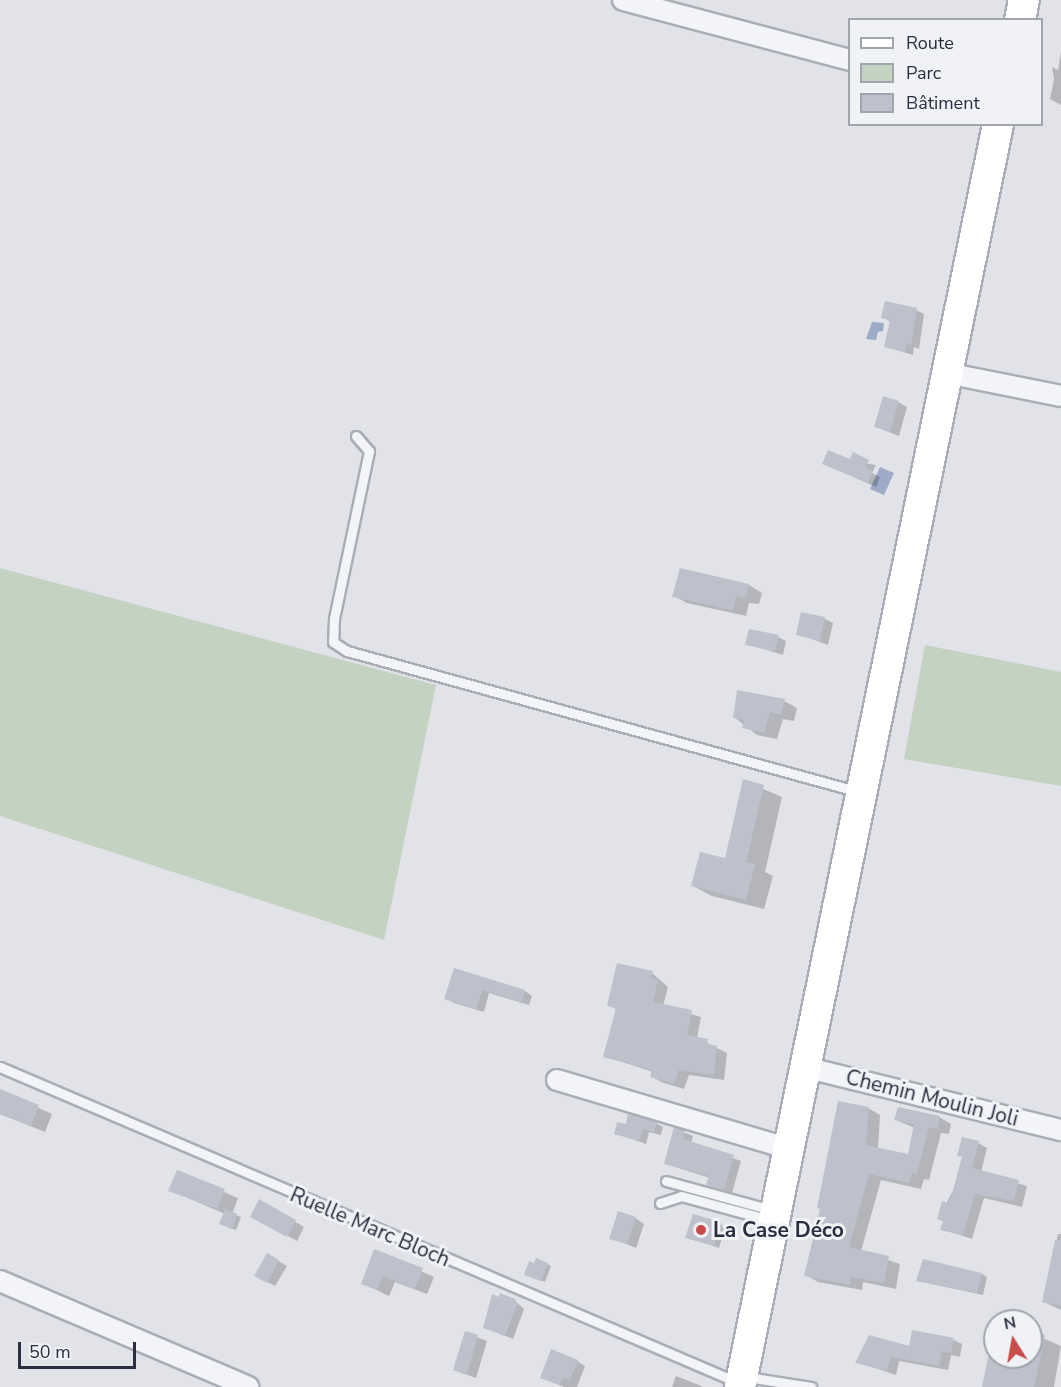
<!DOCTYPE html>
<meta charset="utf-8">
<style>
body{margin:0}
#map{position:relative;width:1061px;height:1387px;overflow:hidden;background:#e1e3e9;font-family:"Nunito Sans",sans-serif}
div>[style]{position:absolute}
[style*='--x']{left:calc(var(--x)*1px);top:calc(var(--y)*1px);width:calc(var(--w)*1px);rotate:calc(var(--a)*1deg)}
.green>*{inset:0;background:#c4d2c2}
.water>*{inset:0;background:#9dabc8}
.shadow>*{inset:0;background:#0003}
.building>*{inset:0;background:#bec1cc}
.roads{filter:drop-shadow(2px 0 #aaadb6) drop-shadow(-2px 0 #aaadb6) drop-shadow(0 2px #aaadb6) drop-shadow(0 -2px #aaadb6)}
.lane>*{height:9px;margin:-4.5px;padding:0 4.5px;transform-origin:4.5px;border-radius:4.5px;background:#f3f4f7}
.street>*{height:20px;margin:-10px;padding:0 10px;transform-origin:10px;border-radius:10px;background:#f3f4f7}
.primary>*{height:30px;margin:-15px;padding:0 15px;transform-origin:15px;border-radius:15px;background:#fff}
.dots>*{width:16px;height:16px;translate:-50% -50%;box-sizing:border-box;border:3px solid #f0f2f6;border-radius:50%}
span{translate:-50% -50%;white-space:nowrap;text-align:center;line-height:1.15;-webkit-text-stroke:6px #f0f2f6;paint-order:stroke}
.street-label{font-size:21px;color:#2a2e40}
.poi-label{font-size:21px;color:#2a2e40;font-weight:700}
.left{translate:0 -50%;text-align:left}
.legend{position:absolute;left:848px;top:18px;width:195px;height:108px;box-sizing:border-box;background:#f0f2f6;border:2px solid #a1a4ad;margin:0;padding:8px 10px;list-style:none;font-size:18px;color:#2a2e40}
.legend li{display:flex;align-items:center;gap:12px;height:30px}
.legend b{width:30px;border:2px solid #a1a4ad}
.north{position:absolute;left:983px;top:1309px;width:60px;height:60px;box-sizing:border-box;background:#f0f2f6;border:2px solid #a1a4ad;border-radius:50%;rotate:349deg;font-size:16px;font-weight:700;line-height:24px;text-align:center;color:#2a2e40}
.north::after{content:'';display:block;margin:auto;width:21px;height:27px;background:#c94b4a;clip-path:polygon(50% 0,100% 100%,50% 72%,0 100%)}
.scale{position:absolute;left:18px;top:1342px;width:118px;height:27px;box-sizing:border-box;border:3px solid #2a2e40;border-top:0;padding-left:8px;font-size:18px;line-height:21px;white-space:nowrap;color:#2a2e40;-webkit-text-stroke:4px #f0f2f6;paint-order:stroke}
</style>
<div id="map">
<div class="green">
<div style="clip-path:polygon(0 568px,436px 685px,384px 940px,0 816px)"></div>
<div style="clip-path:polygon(925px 645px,1061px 672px,1061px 786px,904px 759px)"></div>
</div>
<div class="water">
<div style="clip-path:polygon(872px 322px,884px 323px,883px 331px,878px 332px,876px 340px,866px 339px)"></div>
<div style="clip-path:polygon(880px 467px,894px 473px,884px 495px,870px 489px)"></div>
</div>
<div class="shadow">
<div style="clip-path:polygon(1061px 52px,1061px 105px,1050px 99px,1054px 79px,1052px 67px,1058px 70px)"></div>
<div style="clip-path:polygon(916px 310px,924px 314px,919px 349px,914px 347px,913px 355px,886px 347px,891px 322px,882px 317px)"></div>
<div style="clip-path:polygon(898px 402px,907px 407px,899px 436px,876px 427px)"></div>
<div style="clip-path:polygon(851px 461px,876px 465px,872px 473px,880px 477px,876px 487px,831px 467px)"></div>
<div style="clip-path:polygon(749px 585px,762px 593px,759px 604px,749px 603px,746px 616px,687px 603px,674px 596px)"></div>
<div style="clip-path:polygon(825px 619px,833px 623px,828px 645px,798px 634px)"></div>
<div style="clip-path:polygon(778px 637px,786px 641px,783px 655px,747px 644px)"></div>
<div style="clip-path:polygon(784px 701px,797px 708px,794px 721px,783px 719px,777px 739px,757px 735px,734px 717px)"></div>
<div style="clip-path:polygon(744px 781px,782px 797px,765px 872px,773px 876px,764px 909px,712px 896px,693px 886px,726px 860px)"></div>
<div style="clip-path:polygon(455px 970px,525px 991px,532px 996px,529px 1005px,489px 993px,484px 1012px,454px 1003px,446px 998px)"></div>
<div style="clip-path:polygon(652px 973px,668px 987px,663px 1006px,701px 1017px,697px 1038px,727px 1053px,724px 1080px,689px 1075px,684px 1089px,661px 1082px,652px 1076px,653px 1072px,604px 1056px,617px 1010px,609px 1005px)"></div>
<div style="clip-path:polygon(0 1091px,52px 1114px,45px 1132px,0 1114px)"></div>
<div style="clip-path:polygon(868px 1108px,880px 1115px,878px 1149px,909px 1156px,915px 1128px,896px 1120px,939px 1117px,951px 1124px,949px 1134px,941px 1133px,929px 1180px,924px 1179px,921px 1189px,881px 1180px,861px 1251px,900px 1264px,896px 1289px,863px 1282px,862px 1290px,818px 1282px,806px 1275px)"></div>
<div style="clip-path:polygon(656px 1123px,663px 1127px,661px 1135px,649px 1132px,646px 1144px,616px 1133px,627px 1126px)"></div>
<div style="clip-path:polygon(675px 1129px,693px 1136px,691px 1143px,741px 1161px,732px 1193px,708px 1184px,710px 1178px,666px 1164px)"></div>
<div style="clip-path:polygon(978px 1143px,987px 1148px,981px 1172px,1027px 1186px,1022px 1207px,984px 1198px,972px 1239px,942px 1229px,944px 1222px,938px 1219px)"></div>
<div style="clip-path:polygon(177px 1172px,238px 1198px,232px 1214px,241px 1217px,236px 1230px,225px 1226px,225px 1214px,170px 1190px)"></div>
<div style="clip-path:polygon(260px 1201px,304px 1227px,297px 1241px,252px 1216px)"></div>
<div style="clip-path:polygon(635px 1218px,644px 1224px,636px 1248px,611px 1238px)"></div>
<div style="clip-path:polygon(720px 1224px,725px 1227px,719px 1248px,687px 1237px)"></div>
<div style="clip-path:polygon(1058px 1234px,1061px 1234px,1061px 1310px,1044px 1302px)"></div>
<div style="clip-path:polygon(375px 1251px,434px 1277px,427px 1294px,395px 1282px,389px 1296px,362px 1283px)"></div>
<div style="clip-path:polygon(268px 1255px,287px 1266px,275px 1286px,256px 1276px)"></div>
<div style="clip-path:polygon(547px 1264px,551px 1266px,545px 1282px,530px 1276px)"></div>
<div style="clip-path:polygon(982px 1274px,987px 1277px,983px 1295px,918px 1281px)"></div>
<div style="clip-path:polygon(514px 1300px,524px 1309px,513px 1339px,493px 1331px)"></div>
<div style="clip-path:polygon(466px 1333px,487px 1341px,476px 1378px,454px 1370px)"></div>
<div style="clip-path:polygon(995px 1333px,995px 1357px,1031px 1357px,1031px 1333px,1061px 1346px,1054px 1387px,983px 1387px)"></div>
<div style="clip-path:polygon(954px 1340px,962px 1344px,960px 1357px,951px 1355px,948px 1370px,899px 1361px,896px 1375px,857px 1362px)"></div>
<div style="clip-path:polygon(577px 1361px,585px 1366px,577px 1387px,564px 1387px,542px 1377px)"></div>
<div style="clip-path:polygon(676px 1376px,699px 1385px,702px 1387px,672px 1387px)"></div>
</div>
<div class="building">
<div style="clip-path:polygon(885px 301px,917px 308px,911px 345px,906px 344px,905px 352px,884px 347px,890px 320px,881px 318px)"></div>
<div style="clip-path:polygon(883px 396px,899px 401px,890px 432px,874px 427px)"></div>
<div style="clip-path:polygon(828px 450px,850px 459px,853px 452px,869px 460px,865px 468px,873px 471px,868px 483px,822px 464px)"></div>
<div style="clip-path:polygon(680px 568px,749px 584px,746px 598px,736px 596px,733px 610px,672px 597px)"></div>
<div style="clip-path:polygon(801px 612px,825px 617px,820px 641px,796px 635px)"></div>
<div style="clip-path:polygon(749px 629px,779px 635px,775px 651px,745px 645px)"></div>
<div style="clip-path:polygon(737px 690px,785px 699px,781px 715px,770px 712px,764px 733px,742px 728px,744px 720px,733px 718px)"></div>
<div style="clip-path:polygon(743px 779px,764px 785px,746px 862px,755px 864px,746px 900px,691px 886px,700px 852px,725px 858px)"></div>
<div style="clip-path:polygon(617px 963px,653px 971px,651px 978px,658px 980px,653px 1002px,692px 1010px,687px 1035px,708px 1039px,707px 1044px,717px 1046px,714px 1075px,679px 1070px,674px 1084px,650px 1077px,652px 1070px,603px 1057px,616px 1008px,607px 1006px)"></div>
<div style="clip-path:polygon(454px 968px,525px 990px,522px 1002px,482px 990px,476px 1009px,444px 999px)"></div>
<div style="clip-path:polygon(0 1089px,39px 1105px,31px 1126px,0 1113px)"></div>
<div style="clip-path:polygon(838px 1101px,869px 1107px,866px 1145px,908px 1154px,914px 1124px,894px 1120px,898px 1107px,940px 1116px,937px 1129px,929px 1127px,917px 1174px,912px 1173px,909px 1183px,869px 1174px,849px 1247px,889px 1256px,884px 1283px,851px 1277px,850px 1285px,804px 1276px,820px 1209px,817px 1208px)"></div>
<div style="clip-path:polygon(628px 1114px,657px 1122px,654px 1132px,643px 1129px,639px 1141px,614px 1134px,617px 1122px,626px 1124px)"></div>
<div style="clip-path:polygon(674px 1127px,685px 1130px,683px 1139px,734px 1155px,724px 1190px,706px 1185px,709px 1176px,664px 1164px)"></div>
<div style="clip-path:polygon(962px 1137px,979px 1141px,972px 1168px,1019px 1180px,1014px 1201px,975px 1194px,963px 1235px,940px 1230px,943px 1221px,937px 1219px,942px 1201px,948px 1203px,952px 1194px,962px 1157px,957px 1156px)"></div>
<div style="clip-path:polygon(177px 1170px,225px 1189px,217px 1209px,168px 1191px)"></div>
<div style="clip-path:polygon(259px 1199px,296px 1220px,287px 1237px,250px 1217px)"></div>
<div style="clip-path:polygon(225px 1209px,237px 1214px,232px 1229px,219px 1224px)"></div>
<div style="clip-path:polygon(618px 1211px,636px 1217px,627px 1244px,609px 1239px)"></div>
<div style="clip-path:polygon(693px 1214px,721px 1222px,714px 1246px,685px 1238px)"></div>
<div style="clip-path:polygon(1055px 1240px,1061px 1240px,1061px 1306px,1042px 1302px)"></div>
<div style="clip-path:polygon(374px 1249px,423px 1268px,415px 1289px,383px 1276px,377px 1290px,361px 1284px)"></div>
<div style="clip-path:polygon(267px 1253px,279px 1260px,267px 1283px,254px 1276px)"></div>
<div style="clip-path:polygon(536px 1258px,548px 1263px,541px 1281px,524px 1275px,529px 1261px,534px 1263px)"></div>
<div style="clip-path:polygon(923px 1259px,982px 1273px,977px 1293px,916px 1281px)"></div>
<div style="clip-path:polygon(500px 1293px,515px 1299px,517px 1304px,505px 1336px,483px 1328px,492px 1294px,499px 1297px)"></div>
<div style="clip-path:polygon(912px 1330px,954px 1338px,951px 1353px,942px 1351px,939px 1366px,891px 1357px,887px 1371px,855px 1363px,869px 1335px,909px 1346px)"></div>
<div style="clip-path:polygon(465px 1331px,478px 1335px,467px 1375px,453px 1370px)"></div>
<div style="clip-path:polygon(1031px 1332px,1045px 1335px,1034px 1387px,982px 1387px,988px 1357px,1031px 1357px)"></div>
<div style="clip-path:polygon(551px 1349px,578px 1360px,570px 1380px,563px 1377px,559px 1385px,540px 1378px)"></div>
</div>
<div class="roads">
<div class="lane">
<div style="--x:356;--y:436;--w:20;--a:49"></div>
<div style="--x:369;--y:451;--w:171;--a:101.8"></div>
<div style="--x:334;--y:618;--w:24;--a:92"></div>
<div style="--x:333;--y:642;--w:17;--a:33"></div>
<div style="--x:347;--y:651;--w:528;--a:15.38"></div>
<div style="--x:0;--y:1067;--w:801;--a:23.14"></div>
<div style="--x:666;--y:1181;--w:110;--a:15.3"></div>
<div style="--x:660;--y:1203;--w:22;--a:-18"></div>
<div style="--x:681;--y:1196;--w:92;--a:15.1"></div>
<div style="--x:747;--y:1377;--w:65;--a:8.9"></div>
</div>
<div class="street">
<div style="--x:623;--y:0;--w:235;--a:14.8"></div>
<div style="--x:946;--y:373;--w:117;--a:11.3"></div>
<div style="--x:804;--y:1067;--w:265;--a:13.8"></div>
<div style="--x:557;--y:1080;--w:240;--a:16.5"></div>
<div style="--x:0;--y:1281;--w:270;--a:23.1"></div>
</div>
<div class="primary">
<div style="--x:1020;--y:20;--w:20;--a:-79"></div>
<div style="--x:740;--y:1387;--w:1289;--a:-78.45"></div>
</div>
</div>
<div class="dots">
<div style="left:701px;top:1230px;background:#c94b4a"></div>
</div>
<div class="street-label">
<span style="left:932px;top:1098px;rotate:14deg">Chemin Moulin Joli</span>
<span style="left:370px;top:1227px;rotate:23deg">Ruelle Marc Bloch</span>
</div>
<div class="poi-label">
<span class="left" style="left:713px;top:1230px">La Case Déco</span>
</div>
<ul class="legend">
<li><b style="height:8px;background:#fff"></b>Route</li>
<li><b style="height:16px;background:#c4d2c2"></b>Parc</li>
<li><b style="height:16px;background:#bec1cc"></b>Bâtiment</li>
</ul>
<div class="north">N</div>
<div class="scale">50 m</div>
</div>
